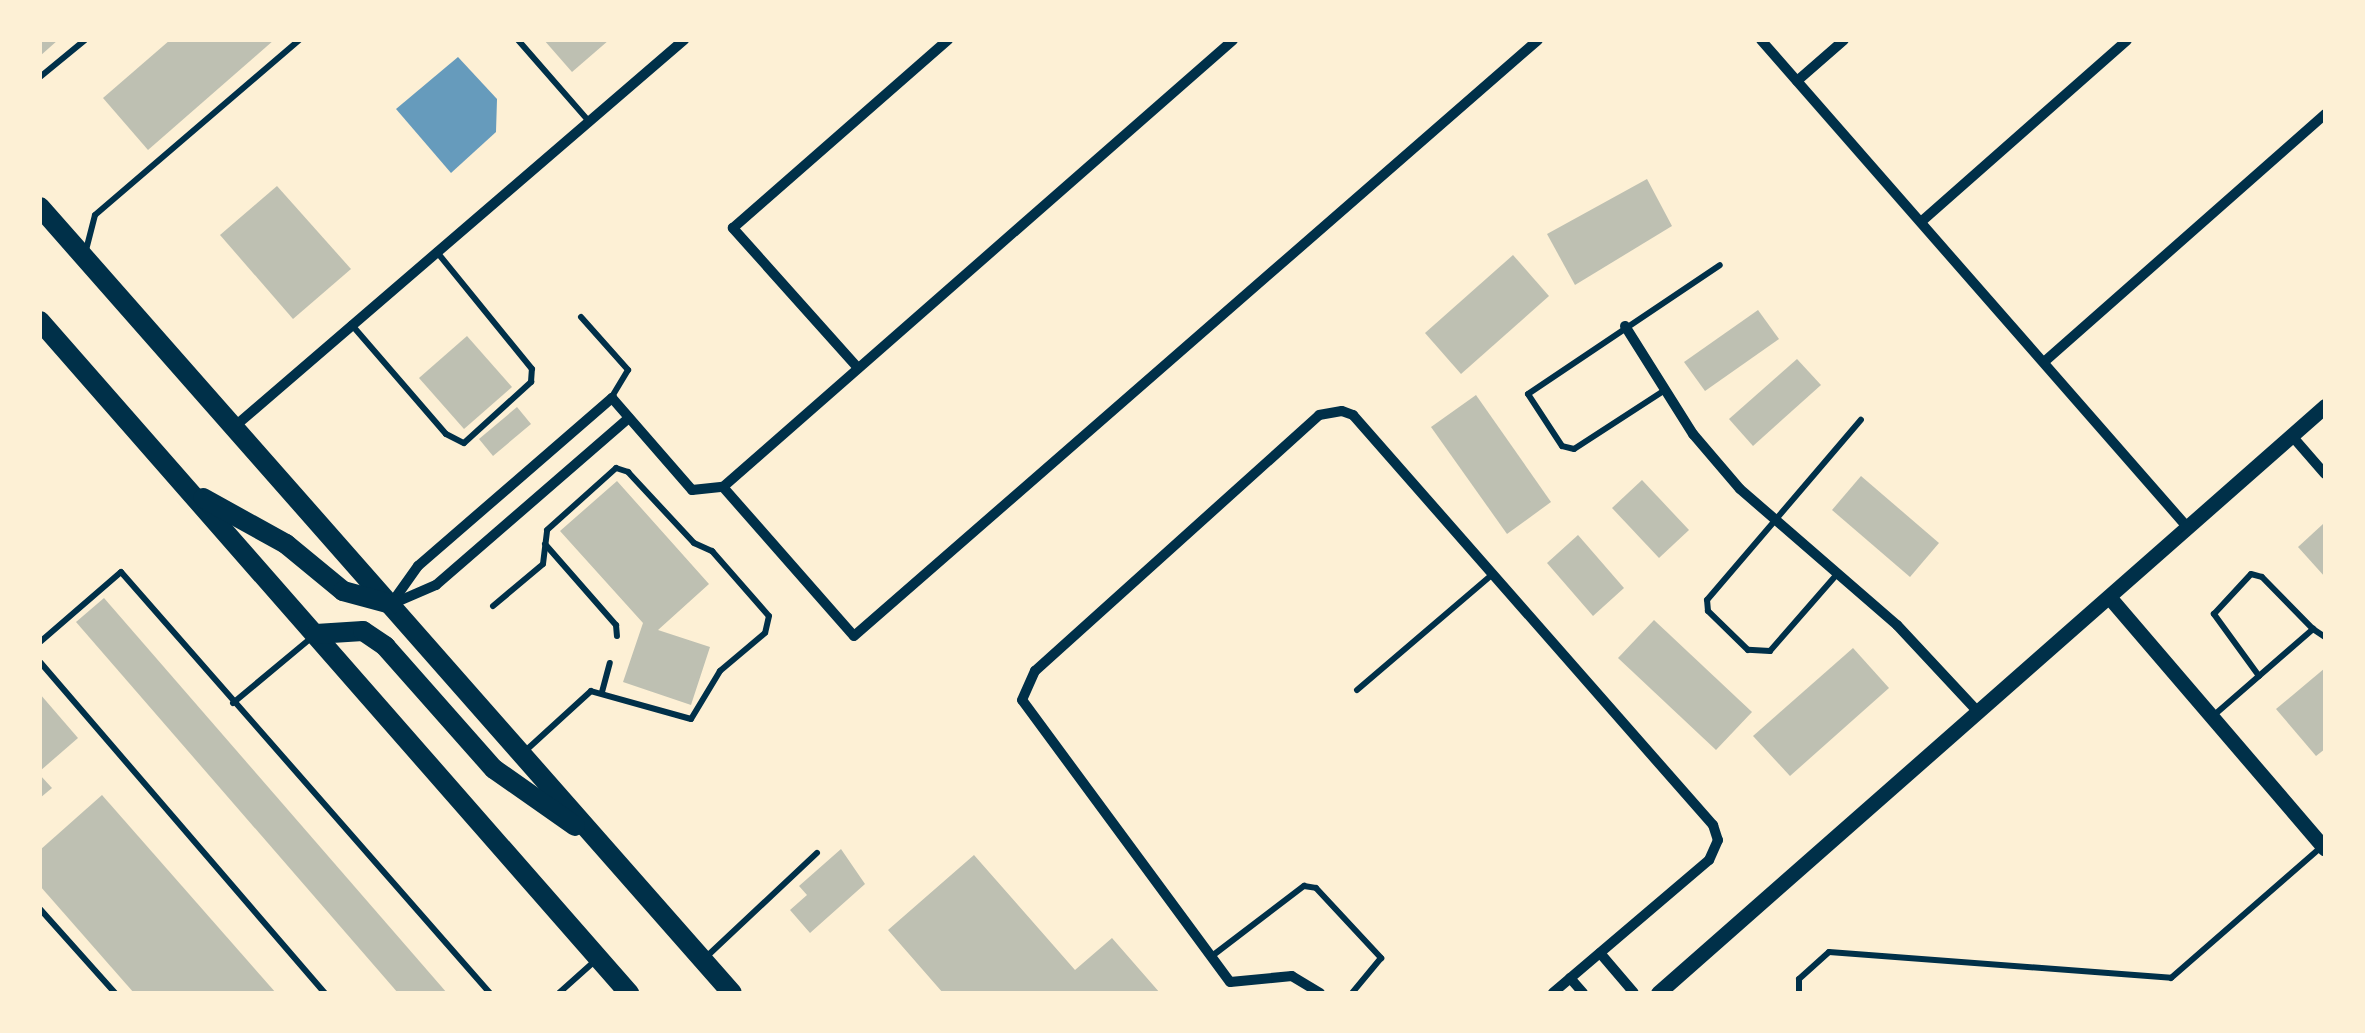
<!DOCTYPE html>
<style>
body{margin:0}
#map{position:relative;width:2365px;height:1033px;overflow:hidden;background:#fdf0d5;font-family:Figtree,sans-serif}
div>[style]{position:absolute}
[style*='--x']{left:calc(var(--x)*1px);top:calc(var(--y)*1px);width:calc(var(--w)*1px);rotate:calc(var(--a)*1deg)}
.water>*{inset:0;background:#669bbc}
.building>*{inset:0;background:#bec0b2}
.service>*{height:6px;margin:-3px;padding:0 3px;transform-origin:3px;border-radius:3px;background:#003049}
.minor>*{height:10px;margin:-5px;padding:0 5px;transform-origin:5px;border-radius:5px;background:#003049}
.tertiary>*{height:15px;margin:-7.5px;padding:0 7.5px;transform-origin:7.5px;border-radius:7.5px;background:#003049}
.trunk>*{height:20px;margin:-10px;padding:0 10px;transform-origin:10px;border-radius:10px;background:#003049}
span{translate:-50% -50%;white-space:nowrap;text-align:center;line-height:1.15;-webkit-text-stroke:10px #fdf0d5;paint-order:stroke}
.frame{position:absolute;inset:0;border:42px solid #fdf0d5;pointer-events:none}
</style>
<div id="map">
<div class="water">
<div style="clip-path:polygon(458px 57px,497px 99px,496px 132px,451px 173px,396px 109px)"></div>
</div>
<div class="building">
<div style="clip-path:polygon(40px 40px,58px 40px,40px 56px)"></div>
<div style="clip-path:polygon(170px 40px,274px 40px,148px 150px,103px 98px)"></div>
<div style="clip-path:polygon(544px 40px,609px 40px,572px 72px)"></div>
<div style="clip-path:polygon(1647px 179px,1672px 226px,1575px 285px,1547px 234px)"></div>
<div style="clip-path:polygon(277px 186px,351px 269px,293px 319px,220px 235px)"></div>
<div style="clip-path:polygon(1513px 255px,1549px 296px,1461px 374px,1425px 333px)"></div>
<div style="clip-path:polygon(1758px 310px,1779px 339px,1705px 391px,1684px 362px)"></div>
<div style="clip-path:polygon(467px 336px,512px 387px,464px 429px,419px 378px)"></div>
<div style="clip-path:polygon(1797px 359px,1821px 385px,1753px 446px,1729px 419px)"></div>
<div style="clip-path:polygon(1476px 395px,1551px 502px,1507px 534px,1431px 427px)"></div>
<div style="clip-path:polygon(517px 407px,531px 424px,493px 456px,479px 439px)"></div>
<div style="clip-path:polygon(1861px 476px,1939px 543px,1910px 577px,1832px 510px)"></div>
<div style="clip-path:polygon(1642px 480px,1689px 530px,1659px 558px,1612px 508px)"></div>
<div style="clip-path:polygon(617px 481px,709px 584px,658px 630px,710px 647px,691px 705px,623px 682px,643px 623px,560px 531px)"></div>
<div style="clip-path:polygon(2323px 524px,2325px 526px,2325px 577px,2298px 547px)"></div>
<div style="clip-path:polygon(1578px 535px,1624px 588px,1593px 616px,1547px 563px)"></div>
<div style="clip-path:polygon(104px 598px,447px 993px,398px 993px,76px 622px)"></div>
<div style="clip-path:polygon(1654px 620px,1752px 712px,1716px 750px,1618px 658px)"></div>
<div style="clip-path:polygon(1853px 648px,1889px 688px,1790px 776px,1753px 736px)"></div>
<div style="clip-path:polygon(2325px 668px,2325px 749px,2316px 756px,2276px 709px)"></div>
<div style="clip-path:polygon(40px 694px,78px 738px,40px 771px)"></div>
<div style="clip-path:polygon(40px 775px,52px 788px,40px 798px)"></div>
<div style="clip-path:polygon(102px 795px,276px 993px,134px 993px,40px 886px,40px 850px)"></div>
<div style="clip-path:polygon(841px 849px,865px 884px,810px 933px,790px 910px,807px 895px,799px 886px)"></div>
<div style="clip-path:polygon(974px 855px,1075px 970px,1112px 938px,1160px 993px,943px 993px,888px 930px)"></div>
</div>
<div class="service">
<div style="--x:518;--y:40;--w:105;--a:48.9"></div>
<div style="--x:40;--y:77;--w:58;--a:-39.4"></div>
<div style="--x:85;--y:254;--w:40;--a:-75.6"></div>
<div style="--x:95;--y:215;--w:269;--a:-40.6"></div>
<div style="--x:581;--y:317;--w:71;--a:48.4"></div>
<div style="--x:628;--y:370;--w:31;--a:121"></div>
<div style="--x:351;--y:324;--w:145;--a:49.2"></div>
<div style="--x:446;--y:434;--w:20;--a:27"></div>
<div style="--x:464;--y:443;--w:91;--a:-42.3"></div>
<div style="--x:531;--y:382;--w:13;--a:-86"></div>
<div style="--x:532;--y:369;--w:152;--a:-129.1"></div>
<div style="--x:1665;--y:390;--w:108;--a:147"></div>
<div style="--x:1574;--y:449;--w:12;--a:-166"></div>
<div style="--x:1562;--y:446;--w:62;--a:-123.2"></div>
<div style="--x:1528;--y:394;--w:231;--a:-33.9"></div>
<div style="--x:545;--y:544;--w:108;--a:48.8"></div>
<div style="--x:616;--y:625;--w:11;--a:85"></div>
<div style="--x:1838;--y:573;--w:103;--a:131.1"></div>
<div style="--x:1770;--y:651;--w:22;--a:-177"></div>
<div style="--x:1748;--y:650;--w:56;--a:-135.7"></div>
<div style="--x:1708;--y:611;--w:11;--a:-95"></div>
<div style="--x:1707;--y:600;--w:237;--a:-49.5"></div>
<div style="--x:493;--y:606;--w:65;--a:-40"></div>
<div style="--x:543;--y:564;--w:34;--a:-83"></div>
<div style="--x:547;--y:530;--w:93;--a:-41.9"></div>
<div style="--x:616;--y:468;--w:13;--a:18"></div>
<div style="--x:628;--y:472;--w:97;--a:47.1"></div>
<div style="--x:694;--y:543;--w:20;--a:24"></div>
<div style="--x:712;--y:551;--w:86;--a:48.8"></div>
<div style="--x:769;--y:616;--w:17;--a:103"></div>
<div style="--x:765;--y:633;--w:59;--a:139.8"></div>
<div style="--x:720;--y:671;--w:56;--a:121.1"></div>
<div style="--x:691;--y:719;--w:104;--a:-164.4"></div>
<div style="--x:591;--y:691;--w:92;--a:137.6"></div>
<div style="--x:40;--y:642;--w:107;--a:-40.8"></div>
<div style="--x:121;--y:572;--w:560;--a:48.77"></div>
<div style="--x:40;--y:662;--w:437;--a:49.3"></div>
<div style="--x:2259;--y:676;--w:77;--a:-126"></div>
<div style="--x:2214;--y:614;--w:54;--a:-47.2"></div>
<div style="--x:2251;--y:574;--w:11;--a:15"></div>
<div style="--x:2262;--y:577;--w:73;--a:45.6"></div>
<div style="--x:1357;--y:690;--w:179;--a:-40.5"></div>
<div style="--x:602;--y:692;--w:30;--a:-75"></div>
<div style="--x:233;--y:703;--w:102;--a:-39.8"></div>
<div style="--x:2213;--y:716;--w:133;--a:-41"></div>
<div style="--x:2313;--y:629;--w:14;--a:34"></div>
<div style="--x:40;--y:909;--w:113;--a:48.2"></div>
<div style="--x:1212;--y:956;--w:116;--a:-37.3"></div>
<div style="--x:1304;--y:886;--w:12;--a:9"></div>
<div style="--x:1316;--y:888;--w:96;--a:47.1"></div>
<div style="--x:1381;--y:958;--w:45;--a:129.6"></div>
<div style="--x:704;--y:959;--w:155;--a:-43.2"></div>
<div style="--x:559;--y:993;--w:51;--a:-41.8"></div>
<div style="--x:1799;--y:993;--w:14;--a:-90"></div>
<div style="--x:1799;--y:979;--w:40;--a:-42"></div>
<div style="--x:1829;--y:952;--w:343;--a:4.3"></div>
<div style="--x:2171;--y:978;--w:199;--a:-41.1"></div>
</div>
<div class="minor">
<div style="--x:1761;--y:40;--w:648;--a:48.81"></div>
<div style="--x:1797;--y:81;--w:62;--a:-41.1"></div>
<div style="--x:1922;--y:221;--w:273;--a:-41.4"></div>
<div style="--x:1625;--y:326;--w:128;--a:57.8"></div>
<div style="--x:1693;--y:434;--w:72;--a:49.5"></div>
<div style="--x:1740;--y:489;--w:208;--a:40.9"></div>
<div style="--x:1897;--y:625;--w:120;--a:47"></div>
<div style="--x:2044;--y:362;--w:375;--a:-41.4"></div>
<div style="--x:858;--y:368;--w:188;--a:-131.8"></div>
<div style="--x:733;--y:228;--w:286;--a:-41.2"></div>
<div style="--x:234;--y:427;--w:594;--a:-40.7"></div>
<div style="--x:2292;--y:436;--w:50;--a:49"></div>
<div style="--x:723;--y:487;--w:198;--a:48.7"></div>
<div style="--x:854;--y:636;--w:907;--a:-41.07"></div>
<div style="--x:723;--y:487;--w:678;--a:-41.23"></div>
<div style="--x:391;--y:604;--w:47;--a:-54.6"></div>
<div style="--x:418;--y:566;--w:257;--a:-40.9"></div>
<div style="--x:612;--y:398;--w:122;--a:49"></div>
<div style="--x:692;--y:490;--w:31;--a:-6"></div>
<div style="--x:392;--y:604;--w:48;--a:-23.4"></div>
<div style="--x:436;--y:585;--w:255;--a:-40.9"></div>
<div style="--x:1600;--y:953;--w:52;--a:49.6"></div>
<div style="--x:1570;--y:978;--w:20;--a:49"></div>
<div style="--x:1320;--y:993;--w:33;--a:-149"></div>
<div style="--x:1292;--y:976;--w:62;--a:174.5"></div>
<div style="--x:1230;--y:982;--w:350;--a:-126.4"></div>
<div style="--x:1022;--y:700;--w:32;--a:-66"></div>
<div style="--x:1035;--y:671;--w:382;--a:-42"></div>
<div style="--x:1319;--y:415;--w:23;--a:-10"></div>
<div style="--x:1342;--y:411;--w:12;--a:20"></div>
<div style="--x:1353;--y:415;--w:546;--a:48.72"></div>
<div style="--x:1713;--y:825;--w:16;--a:72"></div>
<div style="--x:1718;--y:840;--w:22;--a:114"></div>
<div style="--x:1709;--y:860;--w:205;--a:139.6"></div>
</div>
<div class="tertiary">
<div style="--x:2110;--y:598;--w:330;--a:49.4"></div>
<div style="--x:1658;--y:993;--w:889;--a:-41.35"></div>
</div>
<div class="trunk">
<div style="--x:40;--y:207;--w:1047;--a:48.64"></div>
<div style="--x:40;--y:321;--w:894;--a:48.77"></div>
<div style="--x:203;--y:498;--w:95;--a:29"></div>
<div style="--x:286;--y:544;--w:74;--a:39.5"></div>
<div style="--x:343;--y:591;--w:50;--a:15.2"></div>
<div style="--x:316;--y:634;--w:47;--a:-3.7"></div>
<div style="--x:363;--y:631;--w:27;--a:34"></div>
<div style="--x:385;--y:646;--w:164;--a:48.5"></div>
<div style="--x:494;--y:769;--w:99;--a:35.1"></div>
</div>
<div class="frame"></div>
</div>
